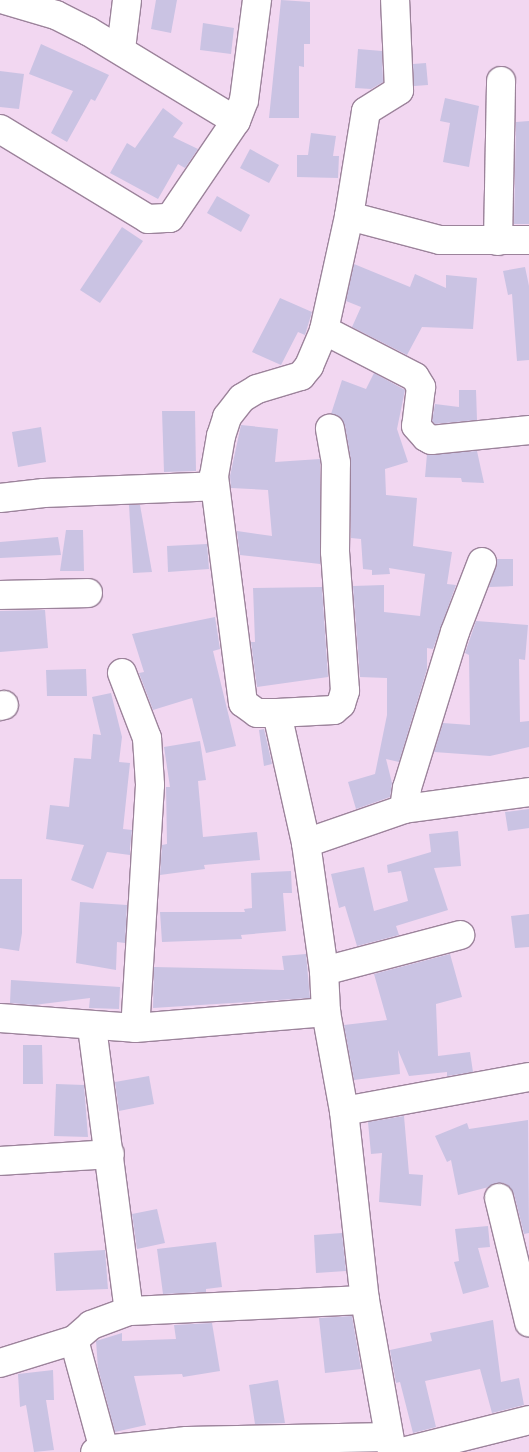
<!DOCTYPE html>
<style>
body{margin:0}
#map{position:relative;width:529px;height:1452px;overflow:hidden;background:#f2d7f1;font-family:"Public Sans",sans-serif}
div>[style]{position:absolute}
[style*='--x']{left:calc(var(--x)*1px);top:calc(var(--y)*1px);width:calc(var(--w)*1px);rotate:calc(var(--a)*1deg)}
.building>*{inset:0;background:#cac3e3}
.roads{filter:drop-shadow(1px 0 #9c839b) drop-shadow(-1px 0 #9c839b) drop-shadow(0 1px #9c839b) drop-shadow(0 -1px #9c839b)}
.minor>*{height:28px;margin:-14px;padding:0 14px;transform-origin:14px;border-radius:14px;background:#fff}
span{translate:-50% -50%;white-space:nowrap;text-align:center;line-height:1.15;-webkit-text-stroke:4px #fff;paint-order:stroke}
</style>
<div id="map">
<div class="building">
<div style="clip-path:polygon(156px 0,177px 0,171px 33px,151px 29px)"></div>
<div style="clip-path:polygon(281px 0,310px 2px,310px 44px,304px 44px,304px 67px,299px 66px,299px 118px,269px 118px)"></div>
<div style="clip-path:polygon(203px 23px,234px 28px,231px 54px,200px 50px)"></div>
<div style="clip-path:polygon(41px 44px,109px 75px,95px 101px,91px 99px,67px 142px,51px 133px,73px 91px,29px 74px)"></div>
<div style="clip-path:polygon(358px 49px,382px 51px,383px 82px,371px 89px,355px 88px)"></div>
<div style="clip-path:polygon(426px 63px,428px 85px,414px 86px,413px 64px)"></div>
<div style="clip-path:polygon(0 71px,24px 74px,19px 109px,0 107px)"></div>
<div style="clip-path:polygon(445px 98px,479px 106px,469px 167px,443px 162px,450px 123px,440px 121px)"></div>
<div style="clip-path:polygon(163px 108px,183px 123px,173px 137px,198px 149px,185px 168px,178px 164px,158px 199px,110px 173px,127px 143px,135px 148px)"></div>
<div style="clip-path:polygon(529px 121px,529px 224px,514px 224px,516px 122px)"></div>
<div style="clip-path:polygon(311px 133px,336px 136px,333px 156px,339px 156px,338px 178px,297px 177px,297px 155px,308px 155px)"></div>
<div style="clip-path:polygon(250px 149px,279px 165px,269px 183px,240px 168px)"></div>
<div style="clip-path:polygon(217px 196px,250px 215px,241px 232px,207px 213px)"></div>
<div style="clip-path:polygon(122px 227px,143px 241px,100px 303px,80px 290px)"></div>
<div style="clip-path:polygon(354px 264px,410px 287px,415px 274px,446px 288px,446px 275px,477px 278px,473px 329px,422px 327px,407px 355px,352px 327px,361px 307px,346px 301px)"></div>
<div style="clip-path:polygon(525px 267px,529px 286px,529px 360px,517px 361px,512px 294px,508px 295px,503px 271px)"></div>
<div style="clip-path:polygon(280px 298px,312px 312px,305px 335px,298px 332px,281px 365px,252px 352px)"></div>
<div style="clip-path:polygon(374px 373px,405px 390px,397px 429px,408px 462px,385px 469px,386px 495px,417px 498px,413px 546px,452px 552px,447px 584px,456px 585px,433px 649px,427px 648px,427px 669px,399px 762px,386px 759px,392px 783px,390px 797px,356px 809px,348px 782px,375px 774px,387px 715px,387px 678px,360px 677px,353px 586px,384px 585px,384px 612px,420px 616px,425px 574px,389px 568px,390px 574px,372px 575px,372px 570px,363px 569px,361px 539px,351px 538px,351px 460px,345px 426px,342px 419px,331px 414px,342px 380px,366px 389px)"></div>
<div style="clip-path:polygon(459px 390px,476px 390px,477px 420px,435px 424px,432px 421px,435px 404px,459px 407px)"></div>
<div style="clip-path:polygon(162px 411px,195px 411px,196px 471px,164px 472px)"></div>
<div style="clip-path:polygon(241px 425px,278px 429px,275px 462px,320px 459px,320px 564px,240px 555px,237px 531px,272px 536px,268px 490px,231px 488px,230px 476px)"></div>
<div style="clip-path:polygon(41px 427px,46px 462px,18px 467px,12px 432px)"></div>
<div style="clip-path:polygon(477px 451px,484px 483px,462px 482px,461px 478px,425px 477px,427px 454px)"></div>
<div style="clip-path:polygon(129px 505px,140px 505px,152px 572px,133px 573px)"></div>
<div style="clip-path:polygon(66px 530px,83px 530px,84px 571px,60px 571px)"></div>
<div style="clip-path:polygon(58px 537px,61px 555px,0 558px,0 542px)"></div>
<div style="clip-path:polygon(207px 544px,209px 569px,168px 572px,167px 546px)"></div>
<div style="clip-path:polygon(497px 559px,513px 559px,513px 586px,489px 587px)"></div>
<div style="clip-path:polygon(322px 587px,328px 677px,257px 687px,251px 642px,255px 642px,253px 588px)"></div>
<div style="clip-path:polygon(45px 610px,48px 648px,0 652px,0 611px)"></div>
<div style="clip-path:polygon(215px 617px,220px 649px,213px 651px,236px 746px,206px 753px,192px 698px,153px 710px,139px 673px,144px 672px,132px 634px)"></div>
<div style="clip-path:polygon(476px 621px,528px 625px,525px 660px,519px 659px,520px 722px,529px 721px,529px 747px,490px 756px,434px 752px,443px 723px,470px 725px,469px 655px,465px 653px)"></div>
<div style="clip-path:polygon(86px 669px,87px 696px,47px 696px,46px 670px)"></div>
<div style="clip-path:polygon(111px 693px,122px 737px,119px 762px,130px 763px,123px 829px,132px 830px,130px 848px,130px 855px,107px 852px,93px 889px,71px 880px,84px 845px,46px 839px,50px 805px,69px 807px,74px 758px,91px 759px,93px 734px,101px 735px,92px 697px)"></div>
<div style="clip-path:polygon(264px 729px,272px 764px,264px 766px,259px 730px)"></div>
<div style="clip-path:polygon(200px 741px,206px 780px,198px 781px,203px 837px,257px 832px,260px 860px,204px 865px,205px 869px,160px 875px,162px 845px,167px 844px,166px 787px,170px 787px,164px 747px)"></div>
<div style="clip-path:polygon(529px 809px,529px 828px,508px 831px,505px 812px)"></div>
<div style="clip-path:polygon(458px 831px,461px 866px,434px 868px,448px 910px,396px 926px,399px 935px,357px 946px,345px 906px,339px 908px,331px 874px,364px 867px,374px 911px,408px 901px,401px 871px,388px 873px,387px 865px,431px 852px,429px 834px)"></div>
<div style="clip-path:polygon(291px 871px,292px 893px,283px 893px,286px 931px,241px 935px,242px 939px,162px 942px,160px 912px,245px 912px,244px 909px,252px 908px,251px 873px)"></div>
<div style="clip-path:polygon(0 879px,22px 879px,22px 933px,19px 951px,0 948px)"></div>
<div style="clip-path:polygon(80px 902px,127px 905px,125px 943px,117px 942px,116px 970px,76px 963px)"></div>
<div style="clip-path:polygon(529px 914px,529px 947px,515px 948px,511px 916px)"></div>
<div style="clip-path:polygon(306px 954px,310px 998px,153px 1008px,154px 967px,284px 970px,282px 956px)"></div>
<div style="clip-path:polygon(450px 954px,462px 997px,436px 1004px,438px 1056px,470px 1052px,473px 1072px,447px 1076px,447px 1072px,409px 1076px,398px 1050px,400px 1074px,354px 1080px,344px 1025px,387px 1020px,374px 974px)"></div>
<div style="clip-path:polygon(11px 980px,120px 987px,119px 1009px,89px 1008px,90px 998px,34px 1005px,10px 1003px)"></div>
<div style="clip-path:polygon(23px 1045px,42px 1045px,43px 1084px,23px 1084px)"></div>
<div style="clip-path:polygon(149px 1076px,154px 1104px,119px 1111px,115px 1082px)"></div>
<div style="clip-path:polygon(56px 1084px,84px 1085px,88px 1137px,54px 1136px)"></div>
<div style="clip-path:polygon(404px 1116px,409px 1174px,423px 1175px,421px 1206px,379px 1202px,382px 1153px,371px 1154px,368px 1122px)"></div>
<div style="clip-path:polygon(528px 1120px,529px 1233px,524px 1234px,514px 1194px,504px 1183px,458px 1195px,451px 1160px,447px 1162px,435px 1136px,467px 1123px,469px 1129px)"></div>
<div style="clip-path:polygon(157px 1209px,165px 1243px,137px 1249px,132px 1214px)"></div>
<div style="clip-path:polygon(488px 1226px,490px 1247px,478px 1248px,489px 1287px,463px 1294px,454px 1262px,459px 1261px,455px 1229px)"></div>
<div style="clip-path:polygon(342px 1233px,346px 1271px,316px 1273px,314px 1235px)"></div>
<div style="clip-path:polygon(216px 1242px,222px 1287px,206px 1289px,206px 1292px,163px 1294px,157px 1249px)"></div>
<div style="clip-path:polygon(105px 1250px,108px 1289px,56px 1291px,54px 1253px)"></div>
<div style="clip-path:polygon(352px 1316px,361px 1369px,325px 1373px,319px 1318px)"></div>
<div style="clip-path:polygon(493px 1320px,501px 1382px,519px 1378px,524px 1405px,492px 1413px,480px 1369px,425px 1381px,436px 1427px,413px 1433px,400px 1382px,396px 1383px,390px 1350px,432px 1341px,430px 1333px)"></div>
<div style="clip-path:polygon(212px 1323px,220px 1371px,183px 1377px,182px 1374px,134px 1376px,146px 1425px,115px 1432px,98px 1368px,96px 1341px,122px 1333px,122px 1341px,176px 1339px,174px 1325px)"></div>
<div style="clip-path:polygon(53px 1370px,54px 1400px,46px 1400px,54px 1450px,34px 1452px,26px 1405px,20px 1407px,18px 1374px)"></div>
<div style="clip-path:polygon(278px 1380px,285px 1423px,255px 1424px,249px 1385px)"></div>
</div>
<div class="roads">
<div class="minor">
<div style="--x:5;--y:0;--w:53;--a:16.4"></div>
<div style="--x:56;--y:15;--w:36;--a:27"></div>
<div style="--x:88;--y:31;--w:173;--a:31.3"></div>
<div style="--x:121;--y:49;--w:49;--a:-83"></div>
<div style="--x:0;--y:129;--w:173;--a:31.3"></div>
<div style="--x:148;--y:219;--w:22;--a:-3"></div>
<div style="--x:170;--y:218;--w:117;--a:-55.8"></div>
<div style="--x:236;--y:121;--w:22;--a:-69"></div>
<div style="--x:244;--y:100;--w:101;--a:-82.6"></div>
<div style="--x:349;--y:216;--w:106;--a:-80.8"></div>
<div style="--x:366;--y:111;--w:39;--a:-32"></div>
<div style="--x:399;--y:90;--w:90;--a:-92.5"></div>
<div style="--x:498;--y:241;--w:160;--a:-88.9"></div>
<div style="--x:324;--y:330;--w:102;--a:27.3"></div>
<div style="--x:415;--y:377;--w:12;--a:59"></div>
<div style="--x:421;--y:387;--w:39;--a:97"></div>
<div style="--x:416;--y:426;--w:15;--a:48"></div>
<div style="--x:426;--y:437;--w:6;--a:31"></div>
<div style="--x:431;--y:440;--w:99;--a:-5.8"></div>
<div style="--x:0;--y:498;--w:44;--a:-6.5"></div>
<div style="--x:44;--y:493;--w:171;--a:-2.3"></div>
<div style="--x:0;--y:595;--w:88;--a:-1.3"></div>
<div style="--x:122;--y:673;--w:70;--a:69"></div>
<div style="--x:147;--y:738;--w:47;--a:86.3"></div>
<div style="--x:150;--y:785;--w:243;--a:93.5"></div>
<div style="--x:0;--y:706;--w:4;--a:-14"></div>
<div style="--x:277;--y:713;--w:57;--a:-3"></div>
<div style="--x:334;--y:710;--w:9;--a:-41"></div>
<div style="--x:341;--y:704;--w:14;--a:-73"></div>
<div style="--x:345;--y:691;--w:139;--a:-94.1"></div>
<div style="--x:335;--y:552;--w:89;--a:-89.4"></div>
<div style="--x:336;--y:463;--w:35;--a:-100"></div>
<div style="--x:404;--y:809;--w:21;--a:-82"></div>
<div style="--x:407;--y:788;--w:163;--a:-72.9"></div>
<div style="--x:455;--y:632;--w:75;--a:-68.9"></div>
<div style="--x:306;--y:843;--w:104;--a:-19.1"></div>
<div style="--x:404;--y:809;--w:126;--a:-7.7"></div>
<div style="--x:324;--y:971;--w:141;--a:-14.8"></div>
<div style="--x:326;--y:1012;--w:41;--a:-92.8"></div>
<div style="--x:324;--y:971;--w:129;--a:-98"></div>
<div style="--x:306;--y:843;--w:133;--a:-102.6"></div>
<div style="--x:277;--y:713;--w:20;--a:180"></div>
<div style="--x:257;--y:713;--w:17;--a:-144"></div>
<div style="--x:243;--y:703;--w:229;--a:-97.3"></div>
<div style="--x:214;--y:476;--w:41;--a:-80.1"></div>
<div style="--x:221;--y:436;--w:20;--a:-72"></div>
<div style="--x:227;--y:417;--w:24;--a:-52"></div>
<div style="--x:242;--y:398;--w:17;--a:-31"></div>
<div style="--x:257;--y:389;--w:46;--a:-16.5"></div>
<div style="--x:301;--y:376;--w:13;--a:-51"></div>
<div style="--x:309;--y:366;--w:39;--a:-67"></div>
<div style="--x:324;--y:330;--w:117;--a:-77.6"></div>
<div style="--x:349;--y:216;--w:94;--a:14.8"></div>
<div style="--x:440;--y:240;--w:89;--a:0"></div>
<div style="--x:0;--y:1018;--w:135;--a:4.2"></div>
<div style="--x:135;--y:1028;--w:192;--a:-4.8"></div>
<div style="--x:326;--y:1012;--w:101;--a:79.7"></div>
<div style="--x:344;--y:1111;--w:188;--a:-10.4"></div>
<div style="--x:92;--y:1027;--w:286;--a:82.6"></div>
<div style="--x:344;--y:1111;--w:190;--a:83.7"></div>
<div style="--x:365;--y:1300;--w:154;--a:79.9"></div>
<div style="--x:0;--y:1161;--w:110;--a:-3.6"></div>
<div style="--x:499;--y:1198;--w:128;--a:76.4"></div>
<div style="--x:74;--y:1340;--w:114;--a:74.7"></div>
<div style="--x:104;--y:1450;--w:9;--a:167"></div>
<div style="--x:0;--y:1363;--w:77;--a:-17.3"></div>
<div style="--x:74;--y:1340;--w:23;--a:-41"></div>
<div style="--x:91;--y:1325;--w:40;--a:-20.2"></div>
<div style="--x:129;--y:1311;--w:236;--a:-2.7"></div>
<div style="--x:104;--y:1450;--w:83;--a:-6.2"></div>
<div style="--x:187;--y:1441;--w:202;--a:-1.1"></div>
<div style="--x:402;--y:1452;--w:131;--a:-14.1"></div>
</div>
</div>
</div>
